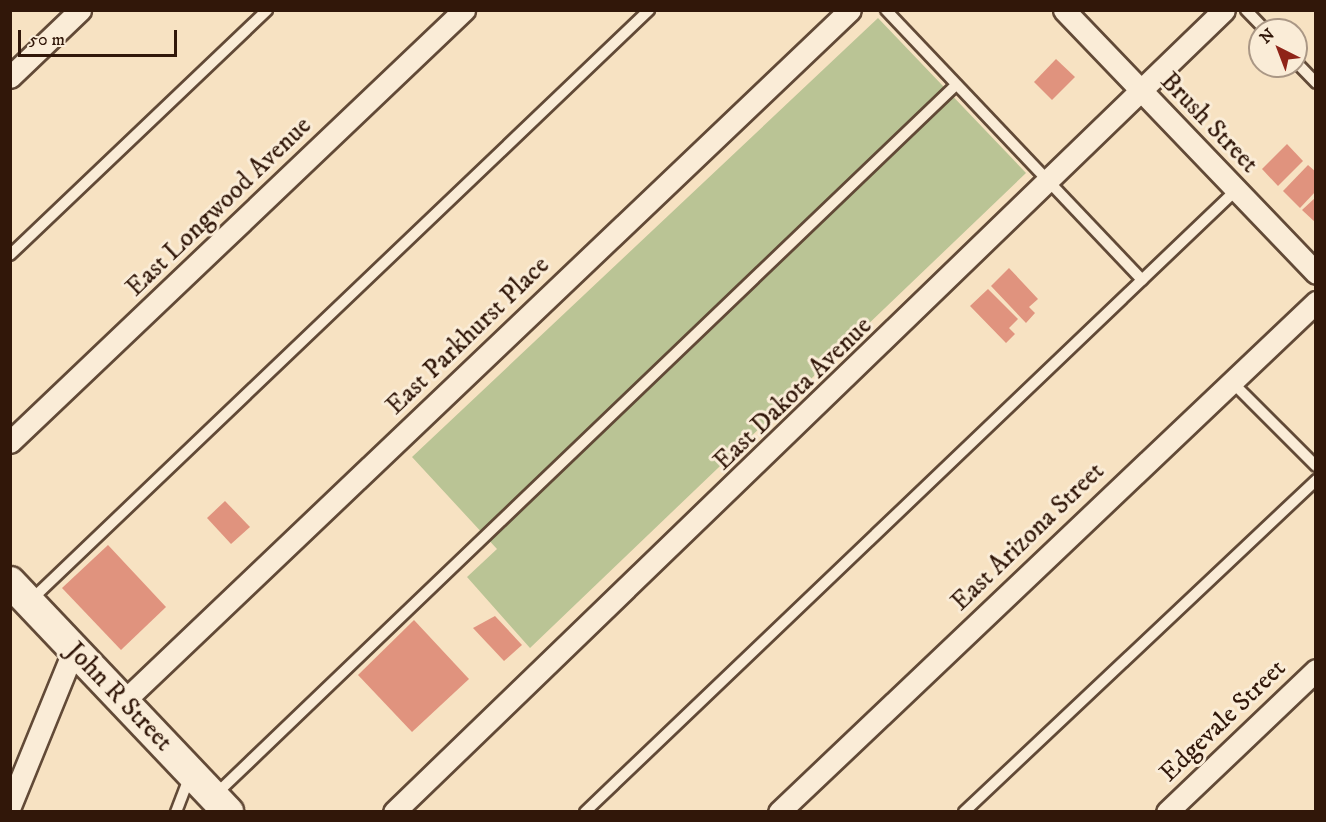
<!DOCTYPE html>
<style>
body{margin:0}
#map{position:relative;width:1326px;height:822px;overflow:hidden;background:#f7e2c2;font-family:"IM FELL DW Pica",serif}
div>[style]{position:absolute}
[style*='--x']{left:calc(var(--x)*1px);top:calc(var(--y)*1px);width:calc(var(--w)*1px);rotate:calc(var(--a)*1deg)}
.green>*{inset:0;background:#bac495}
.building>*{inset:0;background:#e0937e}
.roads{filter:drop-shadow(2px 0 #624a37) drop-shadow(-2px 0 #624a37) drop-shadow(0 2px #624a37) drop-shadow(0 -2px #624a37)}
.lane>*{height:10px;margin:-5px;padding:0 5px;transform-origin:5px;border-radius:5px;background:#faecd7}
.street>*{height:21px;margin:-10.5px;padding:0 10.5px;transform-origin:10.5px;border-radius:10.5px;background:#faecd7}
.secondary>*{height:30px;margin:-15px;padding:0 15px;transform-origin:15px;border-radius:15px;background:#faecd7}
span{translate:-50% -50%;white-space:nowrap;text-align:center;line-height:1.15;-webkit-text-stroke:6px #faecd7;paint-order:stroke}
.street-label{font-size:26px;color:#311709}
.frame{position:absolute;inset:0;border:12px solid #311709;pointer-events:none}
.north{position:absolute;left:1248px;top:18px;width:60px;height:60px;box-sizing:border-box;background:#faecd7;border:2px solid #aa9785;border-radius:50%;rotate:318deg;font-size:16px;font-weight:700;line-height:24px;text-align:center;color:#311709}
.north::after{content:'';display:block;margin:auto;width:21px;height:27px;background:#8f2418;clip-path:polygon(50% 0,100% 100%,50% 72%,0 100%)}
.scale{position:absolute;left:18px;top:30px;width:159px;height:27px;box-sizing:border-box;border:3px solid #311709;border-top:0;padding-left:8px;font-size:18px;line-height:21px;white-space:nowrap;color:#311709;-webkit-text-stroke:4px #faecd7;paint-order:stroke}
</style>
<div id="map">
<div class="green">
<div style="clip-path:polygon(878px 18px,1026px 173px,530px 648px,467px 577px,497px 549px,412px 457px)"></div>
</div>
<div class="building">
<div style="clip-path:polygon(1056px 59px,1075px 77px,1052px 100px,1034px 82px)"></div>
<div style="clip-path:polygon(1287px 144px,1303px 161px,1278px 186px,1262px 169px)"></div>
<div style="clip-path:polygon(1308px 165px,1316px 172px,1316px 191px,1300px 208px,1283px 191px)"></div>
<div style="clip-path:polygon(1316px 197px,1316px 223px,1302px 210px)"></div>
<div style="clip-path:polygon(1009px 268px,1038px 299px,1029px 307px,1035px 313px,1026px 323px,991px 286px)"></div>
<div style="clip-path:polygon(988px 289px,1018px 319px,1009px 328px,1015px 334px,1006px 343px,970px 306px)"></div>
<div style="clip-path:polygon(225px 501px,250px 527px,231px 544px,207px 518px)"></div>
<div style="clip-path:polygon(108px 545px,166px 607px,121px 650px,62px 588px)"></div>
<div style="clip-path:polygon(495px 616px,522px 645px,504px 661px,473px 628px)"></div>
<div style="clip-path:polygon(414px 620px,469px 679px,412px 732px,358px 675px)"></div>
</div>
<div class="roads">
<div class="lane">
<div style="--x:886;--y:10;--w:372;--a:46.5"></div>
<div style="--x:1246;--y:10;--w:28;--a:46"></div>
<div style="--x:1296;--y:62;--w:29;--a:46"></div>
<div style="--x:10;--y:255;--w:355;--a:-43.6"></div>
<div style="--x:1231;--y:381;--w:120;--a:45"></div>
<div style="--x:30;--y:601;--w:856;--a:-43.67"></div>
<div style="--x:214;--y:796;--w:1028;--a:-43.78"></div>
<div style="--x:176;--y:812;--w:39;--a:-69"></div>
<div style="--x:585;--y:812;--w:900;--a:-43.69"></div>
<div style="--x:964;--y:812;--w:484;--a:-43.3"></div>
</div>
<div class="street">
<div style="--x:1064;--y:10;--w:364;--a:46.2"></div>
<div style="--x:10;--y:77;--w:97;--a:-43.7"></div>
<div style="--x:10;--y:442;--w:627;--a:-43.58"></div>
<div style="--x:124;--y:701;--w:1002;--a:-43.59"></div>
<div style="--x:10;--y:806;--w:170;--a:-67.8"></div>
<div style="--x:394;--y:812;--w:1154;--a:-44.02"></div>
<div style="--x:779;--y:812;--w:741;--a:-43.52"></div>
<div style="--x:1167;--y:812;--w:206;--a:-43.6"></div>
</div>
<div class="secondary">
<div style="--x:10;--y:582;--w:317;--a:46.5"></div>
</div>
</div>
<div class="street-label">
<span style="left:1209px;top:123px;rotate:46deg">Brush Street</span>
<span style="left:219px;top:207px;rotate:-44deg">East Longwood Avenue</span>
<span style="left:468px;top:336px;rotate:-44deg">East Parkhurst Place</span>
<span style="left:793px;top:394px;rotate:-44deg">East Dakota Avenue</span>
<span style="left:1028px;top:537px;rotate:-44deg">East Arizona Street</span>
<span style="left:119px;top:697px;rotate:46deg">John R Street</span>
<span style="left:1223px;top:721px;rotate:-44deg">Edgevale Street</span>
</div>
<div class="frame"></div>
<div class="north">N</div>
<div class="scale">50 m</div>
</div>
